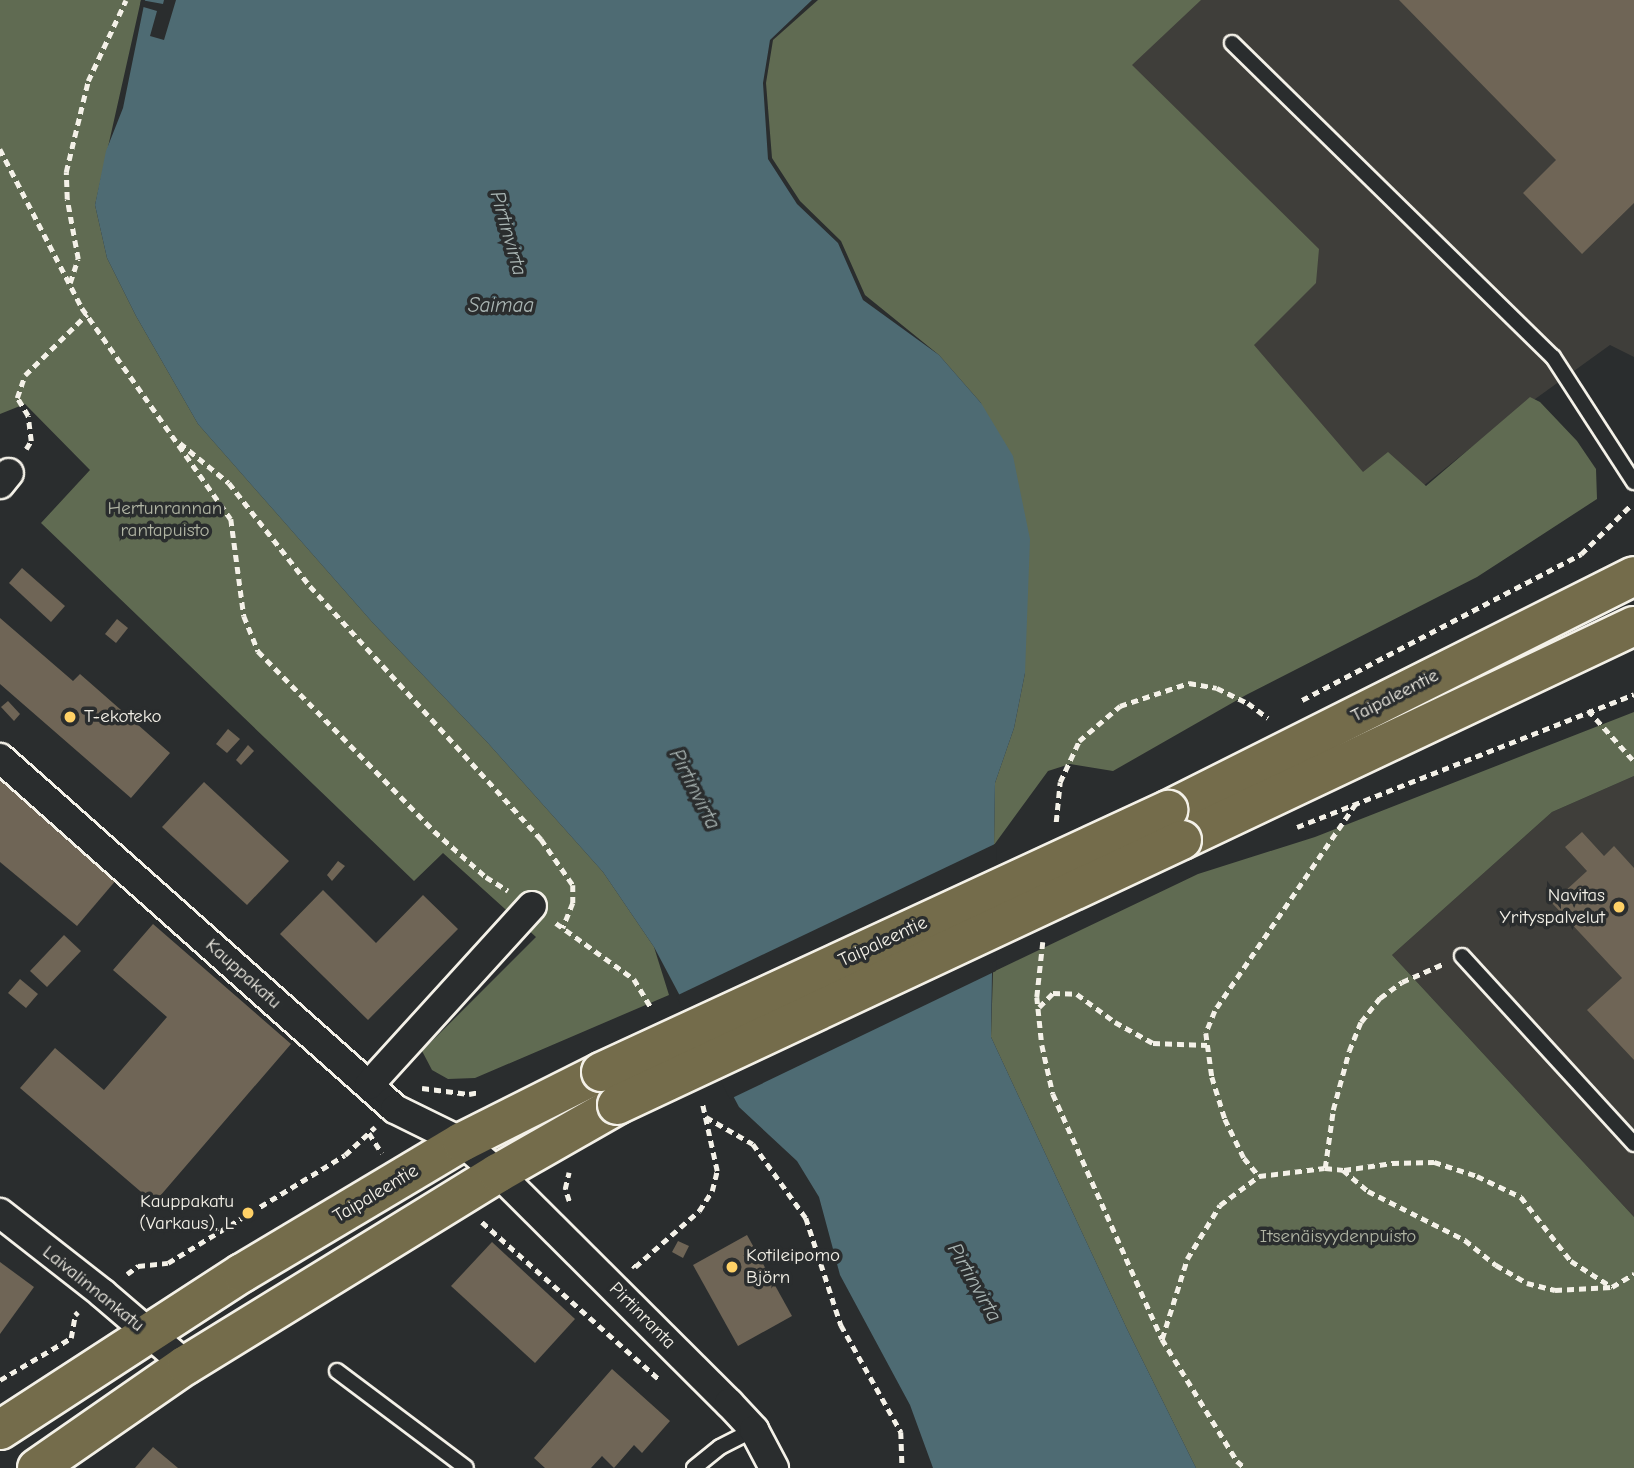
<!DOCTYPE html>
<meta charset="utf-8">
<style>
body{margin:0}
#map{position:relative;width:1634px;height:1468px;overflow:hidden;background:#2a2d2e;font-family:"Comic Neue",sans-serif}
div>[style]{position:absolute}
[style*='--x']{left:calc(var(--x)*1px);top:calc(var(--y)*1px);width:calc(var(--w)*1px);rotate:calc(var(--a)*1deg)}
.built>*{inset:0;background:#3f3e3a}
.green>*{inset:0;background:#606b52}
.water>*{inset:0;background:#4e6b73}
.pier>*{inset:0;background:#2a2d2e}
.building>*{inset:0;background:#6f6556}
.path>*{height:4.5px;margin-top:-2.25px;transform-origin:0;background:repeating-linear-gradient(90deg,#f4f1e8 0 7px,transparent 0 12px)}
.roads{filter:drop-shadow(2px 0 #f4f1e8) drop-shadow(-2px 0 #f4f1e8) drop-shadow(0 2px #f4f1e8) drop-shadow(0 -2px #f4f1e8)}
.lane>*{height:14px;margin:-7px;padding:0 7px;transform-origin:7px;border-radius:7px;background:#2a2d2e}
.street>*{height:28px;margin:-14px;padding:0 14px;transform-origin:14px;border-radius:14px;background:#2a2d2e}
.highway>*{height:38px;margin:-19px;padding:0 19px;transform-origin:19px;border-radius:19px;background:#746c4b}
.bridges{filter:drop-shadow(2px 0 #f4f1e8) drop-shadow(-2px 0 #f4f1e8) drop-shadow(0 2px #f4f1e8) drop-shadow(0 -2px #f4f1e8)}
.highway-bridge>*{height:38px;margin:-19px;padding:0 19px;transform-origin:19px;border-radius:19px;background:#746c4b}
.dots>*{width:19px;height:19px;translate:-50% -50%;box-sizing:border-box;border:4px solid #2a2d2e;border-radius:50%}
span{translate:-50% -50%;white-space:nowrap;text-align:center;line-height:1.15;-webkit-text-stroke:7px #2a2d2e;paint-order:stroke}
.park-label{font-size:19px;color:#b1b5a4}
.street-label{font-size:19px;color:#f4f1e8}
.poi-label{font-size:19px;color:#f4f1e8}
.left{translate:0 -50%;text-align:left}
.right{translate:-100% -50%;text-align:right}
.water-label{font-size:21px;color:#a9b5b3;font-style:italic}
</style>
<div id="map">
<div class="built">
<div style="clip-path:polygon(846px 0,1634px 0,1634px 357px,1610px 345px,1503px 422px,1422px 487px,1043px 442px)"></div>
<div style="clip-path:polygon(1634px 776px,1634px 1217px,1392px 955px,1552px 812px)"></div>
</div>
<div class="green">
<div style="clip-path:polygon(0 0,141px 0,95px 205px,107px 258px,136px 316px,198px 424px,373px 623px,487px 742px,603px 872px,654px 947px,669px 995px,475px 1078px,448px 1079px,432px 1070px,422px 1051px,536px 937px,443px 853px,414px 881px,41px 523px,90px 470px,25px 404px,0 414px)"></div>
<div style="clip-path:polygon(818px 0,1201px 0,1132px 65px,1319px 249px,1316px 283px,1254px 345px,1363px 472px,1388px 452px,1426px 486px,1530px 397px,1540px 402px,1577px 441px,1596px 469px,1597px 499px,1477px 577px,1246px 695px,1113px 771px,1070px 764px,1048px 771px,994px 845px,995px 783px,1014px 728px,1025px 673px,981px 403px,939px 355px,865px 295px,841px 241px,800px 201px,772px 158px,766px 83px,773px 40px)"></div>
<div style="clip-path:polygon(1634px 712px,1634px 776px,1552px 812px,1392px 955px,1634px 1217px,1634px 1468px,1196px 1468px,1127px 1329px,991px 1037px,993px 972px,1198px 874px,1315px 837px)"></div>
</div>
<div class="water">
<div style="clip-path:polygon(145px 0,812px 0,770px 40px,763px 83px,768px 159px,797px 204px,838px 243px,863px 300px,939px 355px,981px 403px,1013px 456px,1030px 539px,1025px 673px,1014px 728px,995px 783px,991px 1037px,1127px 1329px,1196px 1468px,933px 1468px,910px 1405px,840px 1275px,819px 1197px,797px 1161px,739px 1107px,654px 947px,603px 872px,487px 742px,373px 623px,198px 424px,136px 316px,107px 258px,95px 205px,106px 151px,123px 108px)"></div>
</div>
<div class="pier">
<div style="clip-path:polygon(141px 0,163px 4px,164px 0,176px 0,164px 40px,150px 36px,157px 11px,140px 6px)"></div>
<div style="clip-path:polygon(997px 843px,996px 971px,730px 1099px,676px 996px)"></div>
</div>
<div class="building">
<div style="clip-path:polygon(1399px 0,1634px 0,1634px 203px,1582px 254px,1523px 193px,1556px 160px)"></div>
<div style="clip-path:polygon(22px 568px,65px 606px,51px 622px,9px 583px)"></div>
<div style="clip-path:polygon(0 618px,73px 681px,80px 674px,170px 753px,131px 798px,0 684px)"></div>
<div style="clip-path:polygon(117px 619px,128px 628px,116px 643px,105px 634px)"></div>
<div style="clip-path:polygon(8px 701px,20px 714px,14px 721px,1px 707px)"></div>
<div style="clip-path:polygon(228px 729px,240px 739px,227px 753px,216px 744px)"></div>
<div style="clip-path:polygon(248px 745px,254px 751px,241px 765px,236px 760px)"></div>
<div style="clip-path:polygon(0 780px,117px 879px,77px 926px,0 862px)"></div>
<div style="clip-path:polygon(204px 782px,289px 861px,247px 905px,162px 827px)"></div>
<div style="clip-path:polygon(1582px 832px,1604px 856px,1614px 846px,1634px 868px,1634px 1060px,1587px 1010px,1622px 978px,1552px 903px,1587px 871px,1565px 847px)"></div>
<div style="clip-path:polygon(338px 861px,345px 866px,332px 881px,327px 875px)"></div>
<div style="clip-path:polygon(323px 890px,376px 943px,423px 895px,458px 929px,368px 1020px,280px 934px)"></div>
<div style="clip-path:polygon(153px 924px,291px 1044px,154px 1203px,20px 1088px,55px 1048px,104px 1090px,167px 1017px,113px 970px)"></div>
<div style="clip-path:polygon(64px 935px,81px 951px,47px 987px,30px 971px)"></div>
<div style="clip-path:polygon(20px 979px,38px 994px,26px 1008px,8px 993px)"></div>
<div style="clip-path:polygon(747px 1235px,792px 1316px,738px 1346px,693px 1265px)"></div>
<div style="clip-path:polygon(678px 1241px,689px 1246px,683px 1258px,672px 1252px)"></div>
<div style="clip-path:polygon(492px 1242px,575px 1319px,535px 1363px,451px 1286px)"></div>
<div style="clip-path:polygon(0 1262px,34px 1287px,0 1334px)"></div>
<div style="clip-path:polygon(612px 1369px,670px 1421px,642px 1453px,634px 1445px,614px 1468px,602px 1456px,591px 1468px,545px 1468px,534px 1458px)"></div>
<div style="clip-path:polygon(153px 1447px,178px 1468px,135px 1468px)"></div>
</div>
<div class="path">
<div style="--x:0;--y:149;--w:179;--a:62.7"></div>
<div style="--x:82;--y:308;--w:258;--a:54.8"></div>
<div style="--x:231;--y:519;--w:98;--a:82.4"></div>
<div style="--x:244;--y:616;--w:38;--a:68"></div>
<div style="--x:258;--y:651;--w:252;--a:45.6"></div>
<div style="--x:434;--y:831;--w:69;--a:41.5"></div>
<div style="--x:486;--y:877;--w:26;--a:32"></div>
<div style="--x:70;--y:283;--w:25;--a:-72"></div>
<div style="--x:78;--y:259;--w:61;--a:-100.4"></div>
<div style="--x:67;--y:199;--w:27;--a:-92"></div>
<div style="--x:66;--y:172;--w:94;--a:-76.4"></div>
<div style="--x:88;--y:81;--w:89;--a:-64.9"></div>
<div style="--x:180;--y:443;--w:63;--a:39.2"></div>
<div style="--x:229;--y:483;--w:131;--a:51.8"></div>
<div style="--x:310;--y:586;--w:343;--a:47.6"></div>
<div style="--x:541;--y:839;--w:56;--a:55.2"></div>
<div style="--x:573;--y:885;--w:18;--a:90"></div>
<div style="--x:573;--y:903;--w:27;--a:112"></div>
<div style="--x:26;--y:449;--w:9;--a:-58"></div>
<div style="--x:31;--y:441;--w:25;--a:-97"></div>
<div style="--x:28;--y:416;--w:21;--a:-121"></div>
<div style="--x:17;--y:398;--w:24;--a:-71"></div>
<div style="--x:25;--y:375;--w:87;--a:-44.5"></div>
<div style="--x:1302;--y:700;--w:315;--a:-27.6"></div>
<div style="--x:1581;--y:554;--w:71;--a:-44.4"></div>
<div style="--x:1588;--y:710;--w:69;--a:48"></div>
<div style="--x:1356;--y:804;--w:250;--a:124.3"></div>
<div style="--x:1215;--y:1011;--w:24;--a:112"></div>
<div style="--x:1206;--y:1033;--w:44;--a:82.2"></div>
<div style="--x:1212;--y:1077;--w:44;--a:72.8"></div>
<div style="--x:1225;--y:1119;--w:43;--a:64"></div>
<div style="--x:1244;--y:1158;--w:23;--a:50"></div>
<div style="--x:1259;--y:1176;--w:66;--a:-6.9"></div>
<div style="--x:1325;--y:1168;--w:18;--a:6"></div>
<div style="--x:1343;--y:1170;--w:33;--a:40"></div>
<div style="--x:1368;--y:1191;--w:109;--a:26.8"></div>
<div style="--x:1465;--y:1240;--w:40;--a:39"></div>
<div style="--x:1496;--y:1265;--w:36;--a:30"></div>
<div style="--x:1527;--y:1283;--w:29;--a:14"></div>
<div style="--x:1555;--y:1290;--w:57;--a:-3"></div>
<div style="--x:1612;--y:1287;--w:26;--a:-31"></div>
<div style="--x:1056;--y:822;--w:40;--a:-84.3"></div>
<div style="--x:1060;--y:782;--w:45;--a:-65.1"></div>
<div style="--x:1079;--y:741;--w:54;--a:-40.5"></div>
<div style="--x:1120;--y:706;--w:73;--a:-18.4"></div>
<div style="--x:1189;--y:683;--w:28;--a:10"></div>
<div style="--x:1217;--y:688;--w:34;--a:26"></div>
<div style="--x:1248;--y:703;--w:25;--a:37"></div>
<div style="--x:1297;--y:827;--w:362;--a:-21.5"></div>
<div style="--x:556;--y:923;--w:96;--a:35.7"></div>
<div style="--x:634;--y:979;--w:35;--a:59"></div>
<div style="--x:1043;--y:942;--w:55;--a:96.2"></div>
<div style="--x:1037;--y:997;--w:48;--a:84.1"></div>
<div style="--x:1042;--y:1045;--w:50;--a:77.3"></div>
<div style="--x:1053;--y:1094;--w:268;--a:66"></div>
<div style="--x:1162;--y:1339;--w:143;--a:58.4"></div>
<div style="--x:1237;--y:1461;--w:11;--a:41"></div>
<div style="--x:1039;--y:1007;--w:20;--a:-45"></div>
<div style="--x:1053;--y:993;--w:24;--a:2"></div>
<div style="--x:1077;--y:994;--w:47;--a:36.4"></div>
<div style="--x:1115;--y:1022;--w:43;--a:28.9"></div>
<div style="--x:1153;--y:1043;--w:54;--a:2.1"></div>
<div style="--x:422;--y:1088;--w:47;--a:7.3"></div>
<div style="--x:469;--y:1094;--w:10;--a:-11"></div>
<div style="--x:706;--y:1117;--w:54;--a:29.9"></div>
<div style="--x:753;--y:1144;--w:91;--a:54.4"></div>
<div style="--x:806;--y:1218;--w:113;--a:71.9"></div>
<div style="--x:841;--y:1325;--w:123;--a:60.7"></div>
<div style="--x:901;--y:1432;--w:36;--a:88"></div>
<div style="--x:369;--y:1133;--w:24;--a:57"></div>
<div style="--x:1325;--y:1168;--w:59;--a:-82.1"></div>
<div style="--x:1333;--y:1110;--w:61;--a:-74.8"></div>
<div style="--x:1349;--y:1051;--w:31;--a:-68"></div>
<div style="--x:1361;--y:1022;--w:31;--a:-52"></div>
<div style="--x:1380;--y:998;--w:27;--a:-36"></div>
<div style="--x:1402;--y:982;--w:45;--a:-23.7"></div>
<div style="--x:1344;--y:1170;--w:49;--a:-8.3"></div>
<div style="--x:1392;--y:1163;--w:42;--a:-1.4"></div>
<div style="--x:1434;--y:1162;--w:45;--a:18"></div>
<div style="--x:1477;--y:1176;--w:49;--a:25.5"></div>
<div style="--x:1521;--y:1197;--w:81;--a:52"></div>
<div style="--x:1571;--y:1261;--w:49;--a:32.4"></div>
<div style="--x:569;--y:1201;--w:13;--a:-108"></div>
<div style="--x:565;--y:1189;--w:17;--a:-77"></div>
<div style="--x:482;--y:1222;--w:239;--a:41.6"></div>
<div style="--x:633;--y:1265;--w:3;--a:45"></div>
<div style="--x:635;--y:1267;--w:85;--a:-41.2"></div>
<div style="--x:699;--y:1211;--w:24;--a:-57"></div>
<div style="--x:712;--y:1191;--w:21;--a:-76"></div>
<div style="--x:717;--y:1171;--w:70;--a:-102.4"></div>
<div style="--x:127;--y:1274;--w:14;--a:-36"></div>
<div style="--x:138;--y:1266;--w:30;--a:-6"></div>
<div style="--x:168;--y:1263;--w:207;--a:-31.4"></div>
<div style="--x:345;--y:1155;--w:41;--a:-43"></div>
<div style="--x:1162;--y:1339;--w:84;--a:-72.6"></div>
<div style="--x:1187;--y:1259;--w:63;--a:-58.6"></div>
<div style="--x:1220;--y:1205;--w:49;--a:-36.6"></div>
<div style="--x:0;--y:1380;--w:82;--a:-30.6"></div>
<div style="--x:71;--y:1338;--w:23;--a:-80"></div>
<div style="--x:75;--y:1315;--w:4;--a:-45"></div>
</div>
<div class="roads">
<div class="lane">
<div style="--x:1232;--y:43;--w:449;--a:44.4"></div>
<div style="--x:1553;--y:357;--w:149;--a:57.1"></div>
<div style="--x:1462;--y:956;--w:255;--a:47.5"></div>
<div style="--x:337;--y:1371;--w:161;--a:36.9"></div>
<div style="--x:694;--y:1468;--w:33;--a:-39"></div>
<div style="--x:720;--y:1447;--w:38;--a:-27"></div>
</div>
<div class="street">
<div style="--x:0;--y:484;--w:14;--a:-51"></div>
<div style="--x:0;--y:758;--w:528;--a:41.62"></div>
<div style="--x:395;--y:1109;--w:75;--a:26.2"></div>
<div style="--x:462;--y:1142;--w:48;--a:40.7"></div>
<div style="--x:498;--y:1173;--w:326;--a:44.9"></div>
<div style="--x:729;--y:1403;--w:37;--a:47"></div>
<div style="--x:754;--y:1430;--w:43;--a:62.2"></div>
<div style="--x:369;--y:1085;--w:242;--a:-47.7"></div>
<div style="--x:0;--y:1213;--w:130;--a:38.1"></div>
<div style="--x:102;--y:1293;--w:111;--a:40.6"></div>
</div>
<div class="highway">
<div style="--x:1168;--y:810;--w:521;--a:-26.66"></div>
<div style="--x:1182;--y:840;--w:500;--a:-25.34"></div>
<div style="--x:0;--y:1430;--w:288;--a:-33"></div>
<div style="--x:242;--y:1273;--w:256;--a:-30.8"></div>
<div style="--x:462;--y:1142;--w:156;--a:-26.7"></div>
<div style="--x:37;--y:1468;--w:181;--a:-34.7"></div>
<div style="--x:186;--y:1365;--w:366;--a:-31.6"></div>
<div style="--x:498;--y:1173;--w:137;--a:-29.7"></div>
</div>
</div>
<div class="bridges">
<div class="highway-bridge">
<div style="--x:601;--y:1072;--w:625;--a:-24.8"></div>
<div style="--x:617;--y:1105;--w:624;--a:-25.13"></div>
</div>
</div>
<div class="dots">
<div style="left:70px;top:717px;background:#ffd166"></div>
<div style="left:1619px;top:907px;background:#ffd166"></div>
<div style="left:248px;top:1213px;background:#ffd166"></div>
<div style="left:732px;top:1267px;background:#ffd166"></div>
</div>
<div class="park-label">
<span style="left:165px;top:520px">Hertunrannan<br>rantapuisto</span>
<span style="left:1338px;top:1237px">Itsenäisyydenpuisto</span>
</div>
<div class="street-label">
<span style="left:1395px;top:696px;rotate:-27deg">Taipaleentie</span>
<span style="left:883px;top:942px;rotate:-25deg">Taipaleentie</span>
<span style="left:243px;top:974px;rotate:42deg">Kauppakatu</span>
<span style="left:376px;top:1194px;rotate:-31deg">Taipaleentie</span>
<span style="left:93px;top:1289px;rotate:39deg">Laivalinnankatu</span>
<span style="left:642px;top:1316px;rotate:45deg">Pirtinranta</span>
</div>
<div class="poi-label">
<span class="left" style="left:84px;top:717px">T-ekoteko</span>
<span class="right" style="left:1605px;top:907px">Navitas<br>Yrityspalvelut</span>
<span class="right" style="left:234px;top:1213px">Kauppakatu<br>(Varkaus), L</span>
<span class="left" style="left:746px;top:1267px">Kotileipomo<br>Björn</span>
</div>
<div class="water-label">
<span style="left:509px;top:233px;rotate:74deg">Pirtinvirta</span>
<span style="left:501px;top:305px">Saimaa</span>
<span style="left:695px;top:789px;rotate:63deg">Pirtinvirta</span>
<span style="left:975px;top:1282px;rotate:60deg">Pirtinvirta</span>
</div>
</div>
